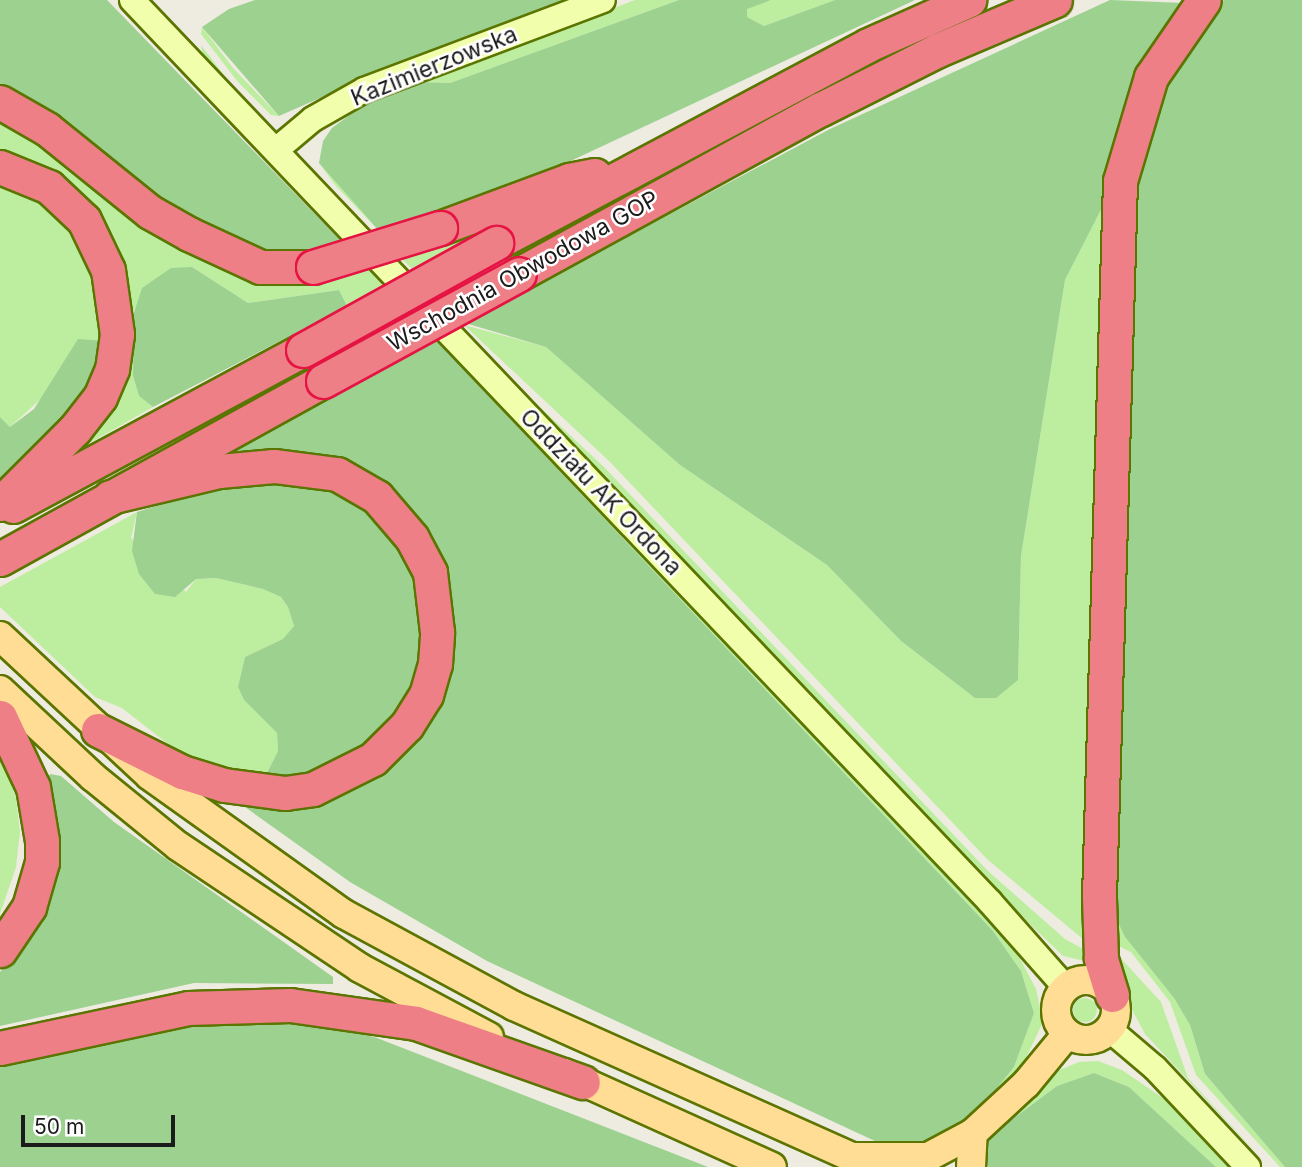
<!DOCTYPE html>
<meta charset="utf-8">
<style>
body{margin:0}
#map{position:relative;width:1302px;height:1167px;overflow:hidden;background:#eeebe0;font-family:Inter,sans-serif}
div>[style]{position:absolute}
[style*='--x']{left:calc(var(--x)*1px);top:calc(var(--y)*1px);width:calc(var(--w)*1px);rotate:calc(var(--a)*1deg)}
.grass>*{inset:0;background:#bdeea0}
.round{border-radius:50%}
.forest>*{inset:0;background:#9cd190}
.roads{filter:drop-shadow(2px 0 #5b7500) drop-shadow(-2px 0 #5b7500) drop-shadow(0 2px #5b7500) drop-shadow(0 -2px #5b7500)}
.secondary>*{height:24px;margin:-12px;padding:0 12px;transform-origin:12px;border-radius:12px;background:#f1ffad}
.primary>*{height:28px;margin:-14px;padding:0 14px;transform-origin:14px;border-radius:14px;background:#ffdd94}
.primary>.ring{margin:-14px;padding:0;box-sizing:content-box;background:none;border:28px solid #ffdd94;border-radius:50%}
.highway>*{height:33px;margin:-16.5px;padding:0 16.5px;transform-origin:16.5px;border-radius:16.5px;background:#ee7f87}
.bridges{filter:drop-shadow(2px 0 #e51443) drop-shadow(-2px 0 #e51443) drop-shadow(0 2px #e51443) drop-shadow(0 -2px #e51443)}
.highway-bridge>*{height:33px;margin:-16.5px;padding:0 16.5px;transform-origin:16.5px;border-radius:16.5px;background:#ee7f87}
span{translate:-50% -50%;white-space:nowrap;text-align:center;line-height:1.15;-webkit-text-stroke:5px #fff;paint-order:stroke}
.street-label{font-size:23px;color:#1b1b1b}
.scale{position:absolute;left:21px;top:1115px;width:154px;height:32px;box-sizing:border-box;border:4px solid #1b1b1b;border-top:0;padding-left:9px;font-size:21px;line-height:24px;white-space:nowrap;color:#1b1b1b;-webkit-text-stroke:5px #fff;paint-order:stroke}
</style>
<div id="map">
<div class="grass">
<div style="clip-path:polygon(635px 0,679px 0,450px 83px,419px 82px)"></div>
<div style="clip-path:polygon(771px 0,835px 0,764px 26px,747px 17px,747px 8px)"></div>
<div style="clip-path:polygon(202px 27px,233px 68px,279px 116px,271px 115px,238px 82px,201px 34px)"></div>
<div style="clip-path:polygon(201px 45px,230px 83px,262px 117px,203px 58px)"></div>
<div style="clip-path:polygon(0 119px,45px 143px,104px 194px,336px 277px,369px 270px,383px 285px,347px 306px,339px 290px,248px 303px,192px 267px,135px 346px,133px 376px,139px 396px,153px 407px,72px 453px,129px 357px,134px 313px,118px 255px,94px 210px,76px 188px,48px 168px,0 151px)"></div>
<div style="clip-path:polygon(319px 163px,354px 199px,381px 233px,336px 186px)"></div>
<div style="clip-path:polygon(0 178px,64px 214px,88px 255px,104px 341px,10px 427px,0 417px)"></div>
<div style="clip-path:polygon(1107px 198px,1084px 940px,987px 859px,610px 462px,464px 325px,546px 347px,680px 465px,827px 565px,901px 641px,975px 698px,1018px 680px,1021px 556px,1065px 280px)"></div>
<div style="clip-path:polygon(508px 219px,413px 270px,401px 258px)"></div>
<div style="clip-path:polygon(440px 338px,1010px 940px,1036px 989px,1043px 1022px,1022px 1066px,985px 1103px,1014px 1067px,1034px 1013px,1021px 971px,993px 931px,436px 340px)"></div>
<div style="clip-path:polygon(495px 365px,604px 467px,988px 871px,1065px 939px,1085px 950px,1085px 961px,1063px 956px,974px 870px)"></div>
<div style="clip-path:polygon(137px 512px,131px 538px,186px 592px,196px 579px,216px 578px,263px 589px,281px 597px,288px 607px,294px 626px,284px 639px,245px 657px,238px 687px,244px 700px,277px 733px,278px 751px,264px 779px,190px 761px,122px 708px,95px 697px,0 607px,0 587px)"></div>
<div style="clip-path:polygon(0 753px,16px 798px,20px 832px,16px 867px,0 914px)"></div>
<div style="clip-path:polygon(1108px 880px,1125px 937px,1174px 998px,1190px 1025px,1205px 1074px,1285px 1167px,1280px 1167px,1196px 1075px,1170px 1002px,1131px 952px,1108px 941px)"></div>
<div style="clip-path:polygon(1115px 952px,1161px 1002px,1188px 1078px,1269px 1167px,1145px 1034px,1123px 993px)"></div>
<div class="round" style="left:1073px;top:998px;width:24px;height:24px"></div>
<div style="clip-path:polygon(1098px 1061px,1122px 1070px,1170px 1103px,1231px 1167px,1216px 1167px,1129px 1087px,1094px 1073px,1057px 1086px,994px 1133px,1057px 1071px,1079px 1062px)"></div>
</div>
<div class="forest">
<div style="clip-path:polygon(0 0,107px 0,343px 243px,296px 256px,238px 243px,185px 217px,0 88px)"></div>
<div style="clip-path:polygon(255px 0,569px 0,390px 67px,279px 116px,202px 27px,229px 9px)"></div>
<div style="clip-path:polygon(679px 0,771px 0,747px 9px,747px 17px,764px 26px,835px 0,915px 0,562px 165px,381px 233px,319px 163px,323px 141px,332px 128px,366px 103px,419px 82px,450px 83px)"></div>
<div style="clip-path:polygon(1110px 0,1184px 3px,1107px 198px,1065px 280px,1021px 556px,1018px 680px,996px 698px,975px 698px,901px 641px,827px 565px,680px 465px,546px 347px,465px 323px,830px 129px)"></div>
<div style="clip-path:polygon(1224px 0,1302px 0,1302px 1167px,1285px 1167px,1205px 1074px,1190px 1025px,1174px 998px,1125px 937px,1116px 918px,1112px 879px,1124px 256px,1150px 107px,1199px 25px)"></div>
<div style="clip-path:polygon(192px 267px,248px 303px,339px 290px,347px 306px,153px 407px,139px 396px,133px 376px,134px 313px,142px 288px,171px 268px)"></div>
<div style="clip-path:polygon(78px 339px,104px 341px,90px 388px,80px 406px,0 485px,0 417px,10px 427px,34px 409px)"></div>
<div style="clip-path:polygon(436px 340px,993px 931px,1021px 971px,1034px 1013px,1014px 1067px,985px 1103px,940px 1141px,930px 1147px,890px 1148px,487px 961px,350px 882px,238px 802px,272px 802px,428px 713px,437px 555px,416px 517px,380px 483px,344px 464px,300px 452px,221px 455px)"></div>
<div style="clip-path:polygon(248px 477px,337px 489px,384px 522px,419px 576px,423px 619px,419px 671px,396px 717px,375px 739px,310px 774px,264px 779px,278px 751px,277px 733px,244px 700px,238px 687px,245px 657px,283px 639px,294px 626px,288px 607px,281px 597px,263px 589px,216px 578px,196px 579px,175px 597px,155px 594px,139px 574px,132px 551px,137px 512px)"></div>
<div style="clip-path:polygon(50px 774px,61px 776px,114px 822px,333px 977px,333px 984px,194px 983px,0 1026px,0 972px,12px 959px,44px 784px)"></div>
<div style="clip-path:polygon(259px 1018px,342px 1028px,377px 1038px,708px 1167px,0 1167px,0 1060px,146px 1028px)"></div>
<div style="clip-path:polygon(1094px 1073px,1129px 1087px,1216px 1167px,984px 1167px,987px 1144px,994px 1133px,1057px 1086px)"></div>
</div>
<div class="roads">
<div class="secondary">
<div style="--x:132;--y:0;--w:1245;--a:46.43"></div>
<div style="--x:990;--y:902;--w:115;--a:48.5"></div>
<div style="--x:276;--y:150;--w:48;--a:-40"></div>
<div style="--x:313;--y:119;--w:59;--a:-29.6"></div>
<div style="--x:364;--y:90;--w:255;--a:-20.6"></div>
<div style="--x:1109;--y:1029;--w:60;--a:40.3"></div>
<div style="--x:1155;--y:1068;--w:136;--a:46.8"></div>
</div>
<div class="primary">
<div style="--x:0;--y:636;--w:204;--a:43"></div>
<div style="--x:149;--y:775;--w:239;--a:35.5"></div>
<div style="--x:344;--y:914;--w:193;--a:28.4"></div>
<div style="--x:514;--y:1006;--w:394;--a:24.1"></div>
<div style="--x:0;--y:690;--w:127;--a:43.1"></div>
<div style="--x:93;--y:777;--w:109;--a:39.1"></div>
<div style="--x:178;--y:846;--w:219;--a:33.8"></div>
<div style="--x:360;--y:968;--w:146;--a:28.1"></div>
<div class="ring" style="left:1056px;top:980px;width:32px;height:32px"></div>
<div style="--x:564;--y:1073;--w:228;--a:24.3"></div>
<div style="--x:853;--y:1157;--w:75;--a:0"></div>
<div style="--x:928;--y:1157;--w:51;--a:-28.1"></div>
<div style="--x:973;--y:1133;--w:72;--a:-42.8"></div>
<div style="--x:1026;--y:1084;--w:65;--a:-50.6"></div>
<div style="--x:971;--y:1167;--w:34;--a:-87"></div>
</div>
<div class="highway">
<div style="--x:0;--y:102;--w:54;--a:29.9"></div>
<div style="--x:47;--y:129;--w:132;--a:38.9"></div>
<div style="--x:150;--y:212;--w:45;--a:29.4"></div>
<div style="--x:189;--y:234;--w:78;--a:24.9"></div>
<div style="--x:260;--y:267;--w:53;--a:0"></div>
<div style="--x:0;--y:167;--w:53;--a:22.2"></div>
<div style="--x:49;--y:187;--w:48;--a:43.3"></div>
<div style="--x:84;--y:220;--w:55;--a:64.4"></div>
<div style="--x:108;--y:270;--w:65;--a:82"></div>
<div style="--x:117;--y:334;--w:35;--a:98"></div>
<div style="--x:112;--y:369;--w:30;--a:113"></div>
<div style="--x:100;--y:397;--w:41;--a:128"></div>
<div style="--x:75;--y:429;--w:106;--a:135"></div>
<div style="--x:440;--y:228;--w:138;--a:-20.4"></div>
<div style="--x:569;--y:180;--w:26;--a:-11"></div>
<div style="--x:496;--y:243;--w:421;--a:-28"></div>
<div style="--x:868;--y:45;--w:111;--a:-24"></div>
<div style="--x:519;--y:274;--w:344;--a:-28.7"></div>
<div style="--x:821;--y:109;--w:131;--a:-26.8"></div>
<div style="--x:938;--y:50;--w:127;--a:-23.1"></div>
<div style="--x:13;--y:506;--w:329;--a:-28.3"></div>
<div style="--x:0;--y:559;--w:369;--a:-28.9"></div>
<div style="--x:0;--y:717;--w:77;--a:64.8"></div>
<div style="--x:33;--y:787;--w:55;--a:80.5"></div>
<div style="--x:42;--y:841;--w:21;--a:90"></div>
<div style="--x:42;--y:862;--w:47;--a:106.1"></div>
<div style="--x:29;--y:907;--w:52;--a:124"></div>
<div style="--x:98;--y:730;--w:94;--a:26.6"></div>
<div style="--x:182;--y:772;--w:44;--a:17.2"></div>
<div style="--x:224;--y:785;--w:62;--a:7.5"></div>
<div style="--x:285;--y:793;--w:28;--a:-8"></div>
<div style="--x:313;--y:789;--w:67;--a:-26.6"></div>
<div style="--x:373;--y:759;--w:48;--a:-45"></div>
<div style="--x:407;--y:725;--w:36;--a:-58"></div>
<div style="--x:426;--y:695;--w:32;--a:-74"></div>
<div style="--x:435;--y:664;--w:32;--a:-86"></div>
<div style="--x:437;--y:632;--w:60;--a:-96.7"></div>
<div style="--x:430;--y:572;--w:38;--a:-118"></div>
<div style="--x:412;--y:538;--w:54;--a:-130.5"></div>
<div style="--x:377;--y:497;--w:46;--a:-150.1"></div>
<div style="--x:337;--y:474;--w:64;--a:-172.8"></div>
<div style="--x:274;--y:466;--w:55;--a:174.8"></div>
<div style="--x:219;--y:471;--w:112;--a:166.6"></div>
<div style="--x:1112;--y:995;--w:39;--a:-107"></div>
<div style="--x:1101;--y:958;--w:61;--a:-91.9"></div>
<div style="--x:1099;--y:897;--w:716;--a:-88.32"></div>
<div style="--x:1120;--y:181;--w:109;--a:-73.4"></div>
<div style="--x:1151;--y:77;--w:93;--a:-55.5"></div>
<div style="--x:0;--y:1048;--w:192;--a:-12"></div>
<div style="--x:188;--y:1008;--w:102;--a:-1.7"></div>
<div style="--x:290;--y:1005;--w:127;--a:8.1"></div>
<div style="--x:416;--y:1023;--w:177;--a:19.5"></div>
</div>
</div>
<div class="bridges">
<div class="highway-bridge">
<div style="--x:313;--y:267;--w:133;--a:-17.1"></div>
<div style="--x:303;--y:350;--w:221;--a:-29"></div>
<div style="--x:323;--y:381;--w:223;--a:-28.6"></div>
</div>
</div>
<div class="street-label">
<span style="left:434px;top:66px;rotate:-22deg">Kazimierzowska</span>
<span style="left:523px;top:271px;rotate:-29deg">Wschodnia Obwodowa GOP</span>
<span style="left:601px;top:492px;rotate:46deg">Oddziału AK Ordona</span>
</div>
<div class="scale">50 m</div>
</div>
